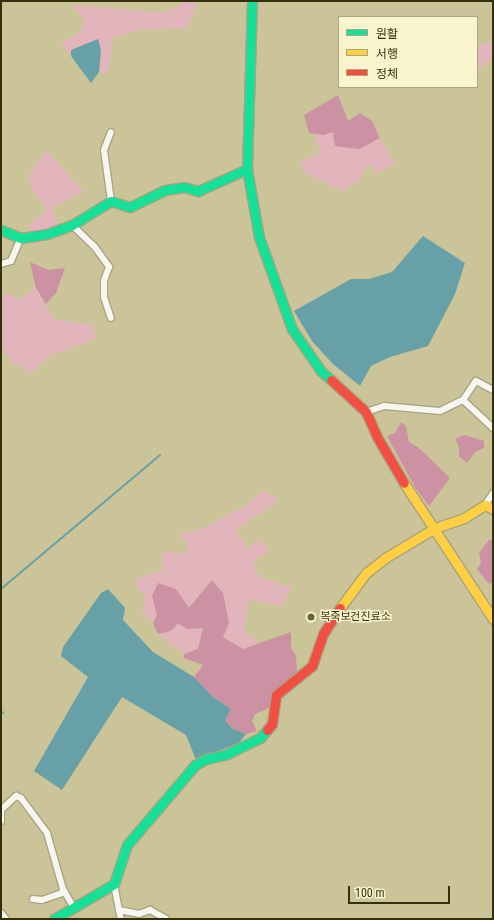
<!DOCTYPE html>
<meta charset="utf-8">
<style>
body{margin:0}
#map{position:relative;width:494px;height:920px;overflow:hidden;background:#cac498;font-family:"Roboto Condensed","Noto Sans KR",sans-serif}
div>[style]{position:absolute}
[style*='--x']{left:calc(var(--x)*1px);top:calc(var(--y)*1px);width:calc(var(--w)*1px);rotate:calc(var(--a)*1deg)}
.green>*{inset:0;background:#e2b4bb}
.forest>*{inset:0;background:#cc91a2}
.water>*{inset:0;background:#67a1a7}
.stream>*{height:2px;margin:-1px;padding:0 1px;transform-origin:1px;border-radius:1px;background:#67a1a7}
.roads{filter:drop-shadow(1px 0 #a8a481) drop-shadow(-1px 0 #a8a481) drop-shadow(0 1px #a8a481) drop-shadow(0 -1px #a8a481)}
.street>*{height:6px;margin:-3px;padding:0 3px;transform-origin:3px;border-radius:3px;background:#f7f6f0}
.fast>*{height:9px;margin:-4.5px;padding:0 4.5px;transform-origin:4.5px;border-radius:4.5px;background:#16e098}
.slow>*{height:9px;margin:-4.5px;padding:0 4.5px;transform-origin:4.5px;border-radius:4.5px;background:#ffcf43}
.jam>*{height:9px;margin:-4.5px;padding:0 4.5px;transform-origin:4.5px;border-radius:4.5px;background:#f24e42}
.dots>*{width:11px;height:11px;translate:-50% -50%;box-sizing:border-box;border:2px solid #f9f4cd;border-radius:50%}
span{translate:-50% -50%;white-space:nowrap;text-align:center;line-height:1.15;-webkit-text-stroke:3px #f9f4cd;paint-order:stroke}
.poi-label{font-size:11px;color:#34300d}
.left{translate:0 -50%;text-align:left}
.frame{position:absolute;inset:0;border:2px solid #34300d;pointer-events:none}
.legend{position:absolute;left:338px;top:16px;width:140px;height:72px;box-sizing:border-box;background:#f9f4cd;border:1px solid #aaa680;margin:0;padding:5px 7px;list-style:none;font-size:12px;color:#34300d}
.legend li{display:flex;align-items:center;gap:8px;height:20px}
.legend b{width:20px;border:1px solid #aaa680}
.scale{position:absolute;left:348px;top:886px;width:102px;height:18px;box-sizing:border-box;border:2px solid #34300d;border-top:0;padding-left:5px;font-size:12px;line-height:14px;white-space:nowrap;color:#34300d;-webkit-text-stroke:3px #f9f4cd;paint-order:stroke}
</style>
<div id="map">
<div class="green">
<div style="clip-path:polygon(183px 1px,196px 1px,195px 11px,187px 28px,138px 30px,113px 38px,108px 73px,99px 72px,101px 50px,71px 50px,71px 56px,61px 42px,79px 33px,83px 26px,84px 20px,72px 5px,164px 13px,180px 6px)"></div>
<div style="clip-path:polygon(493px 41px,493px 58px,477px 71px,477px 46px)"></div>
<div style="clip-path:polygon(334px 132px,336px 146px,359px 149px,380px 138px,395px 164px,376px 174px,369px 163px,360px 179px,342px 191px,305px 173px,299px 162px,321px 153px,314px 134px,324px 135px)"></div>
<div style="clip-path:polygon(46px 150px,84px 192px,52px 208px,58px 226px,35px 235px,27px 226px,47px 210px,33px 190px,28px 177px)"></div>
<div style="clip-path:polygon(36px 288px,53px 319px,92px 325px,97px 338px,51px 355px,30px 374px,19px 364px,11px 365px,11px 359px,1px 346px,1px 296px,7px 293px,20px 299px)"></div>
<div style="clip-path:polygon(264px 491px,279px 499px,235px 532px,248px 548px,260px 540px,269px 551px,254px 561px,255px 571px,263px 579px,292px 587px,282px 606px,249px 600px,244px 631px,258px 642px,243px 649px,223px 637px,211px 580px,188px 609px,176px 589px,152px 596px,157px 615px,153px 623px,142px 612px,146px 596px,138px 589px,134px 580px,163px 570px,161px 552px,188px 553px,187px 544px,178px 535px,201px 529px,240px 509px)"></div>
<div style="clip-path:polygon(178px 623px,187px 629px,203px 628px,198px 649px,184px 654px,158px 634px,171px 631px)"></div>
</div>
<div class="forest">
<div style="clip-path:polygon(338px 95px,348px 121px,360px 113px,372px 121px,380px 138px,359px 149px,335px 146px,333px 132px,324px 135px,309px 133px,304px 115px)"></div>
<div style="clip-path:polygon(30px 262px,48px 270px,65px 268px,56px 293px,46px 304px,36px 288px)"></div>
<div style="clip-path:polygon(401px 422px,406px 426px,409px 442px,418px 447px,450px 478px,429px 506px,416px 489px,387px 436px,395px 433px)"></div>
<div style="clip-path:polygon(464px 435px,484px 441px,484px 448px,475px 452px,467px 463px,459px 456px,459px 447px,455px 439px)"></div>
<div style="clip-path:polygon(489px 540px,493px 540px,493px 582px,489px 584px,477px 569px,481px 563px,479px 553px)"></div>
<div style="clip-path:polygon(212px 580px,223px 593px,229px 623px,223px 637px,243px 649px,291px 632px,291px 648px,296px 656px,297px 671px,291px 677px,287px 694px,267px 709px,255px 714px,252px 721px,257px 731px,246px 734px,233px 729px,225px 721px,231px 709px,213px 697px,194px 677px,203px 665px,184px 658px,184px 654px,198px 649px,203px 628px,187px 629px,178px 623px,171px 631px,158px 634px,153px 623px,157px 615px,152px 596px,158px 583px,176px 589px,189px 608px)"></div>
</div>
<div class="water">
<div style="clip-path:polygon(98px 39px,101px 50px,99px 72px,91px 83px,71px 56px,71px 50px)"></div>
<div style="clip-path:polygon(423px 236px,465px 263px,455px 294px,428px 346px,390px 357px,371px 366px,360px 386px,333px 364px,312px 341px,294px 311px,351px 279px,369px 279px,392px 272px)"></div>
<div style="clip-path:polygon(108px 589px,125px 608px,123px 620px,153px 652px,194px 677px,213px 697px,231px 709px,225px 721px,233px 729px,246px 734px,239px 743px,196px 760px,186px 735px,122px 697px,62px 790px,34px 771px,88px 677px,61px 656px,63px 647px,101px 593px)"></div>
</div>
<div class="stream">
<div style="--x:1;--y:589;--w:208;--a:-40.1"></div>
<div style="--x:1;--y:711;--w:3;--a:45"></div>
</div>
<div class="roads">
<div class="street">
<div style="--x:111;--y:201;--w:51;--a:-97.8"></div>
<div style="--x:104;--y:150;--w:19;--a:-69"></div>
<div style="--x:72;--y:225;--w:30;--a:44"></div>
<div style="--x:94;--y:246;--w:26;--a:54"></div>
<div style="--x:109;--y:267;--w:15;--a:110"></div>
<div style="--x:104;--y:281;--w:16;--a:90"></div>
<div style="--x:104;--y:297;--w:22;--a:72"></div>
<div style="--x:1;--y:264;--w:10;--a:-17"></div>
<div style="--x:11;--y:261;--w:25;--a:-67"></div>
<div style="--x:463;--y:400;--w:41;--a:43"></div>
<div style="--x:366;--y:412;--w:19;--a:-18"></div>
<div style="--x:384;--y:406;--w:56;--a:5.1"></div>
<div style="--x:440;--y:411;--w:25;--a:-26"></div>
<div style="--x:463;--y:400;--w:23;--a:-56"></div>
<div style="--x:476;--y:381;--w:19;--a:28"></div>
<div style="--x:485;--y:505;--w:14;--a:-56"></div>
<div style="--x:1;--y:821;--w:11;--a:-90"></div>
<div style="--x:1;--y:810;--w:21;--a:-43"></div>
<div style="--x:16;--y:796;--w:5;--a:22"></div>
<div style="--x:21;--y:798;--w:44;--a:53.4"></div>
<div style="--x:47;--y:833;--w:58;--a:74.1"></div>
<div style="--x:63;--y:889;--w:20;--a:60"></div>
<div style="--x:114;--y:884;--w:36;--a:79"></div>
<div style="--x:33;--y:899;--w:9;--a:6"></div>
<div style="--x:42;--y:900;--w:24;--a:-19"></div>
<div style="--x:119;--y:910;--w:20;--a:11"></div>
<div style="--x:139;--y:914;--w:12;--a:-20"></div>
<div style="--x:150;--y:910;--w:18;--a:29"></div>
<div style="--x:1;--y:913;--w:8;--a:50"></div>
</div>
<div class="fast">
<div style="--x:252;--y:1;--w:168;--a:91.7"></div>
<div style="--x:247;--y:169;--w:69;--a:80"></div>
<div style="--x:259;--y:237;--w:98;--a:70.3"></div>
<div style="--x:292;--y:329;--w:51;--a:55.4"></div>
<div style="--x:321;--y:371;--w:13;--a:42"></div>
<div style="--x:1;--y:230;--w:22;--a:22"></div>
<div style="--x:21;--y:238;--w:26;--a:-9"></div>
<div style="--x:47;--y:234;--w:27;--a:-20"></div>
<div style="--x:72;--y:225;--w:46;--a:-31.6"></div>
<div style="--x:111;--y:201;--w:20;--a:18"></div>
<div style="--x:130;--y:207;--w:39;--a:-26"></div>
<div style="--x:165;--y:190;--w:19;--a:-9"></div>
<div style="--x:184;--y:187;--w:15;--a:16"></div>
<div style="--x:198;--y:191;--w:54;--a:-24.2"></div>
<div style="--x:54;--y:919;--w:69;--a:-30.3"></div>
<div style="--x:114;--y:884;--w:41;--a:-71.6"></div>
<div style="--x:127;--y:845;--w:105;--a:-49.6"></div>
<div style="--x:195;--y:765;--w:13;--a:-29"></div>
<div style="--x:206;--y:759;--w:22;--a:-13"></div>
<div style="--x:227;--y:754;--w:37;--a:-26"></div>
<div style="--x:260;--y:738;--w:11;--a:-49"></div>
</div>
<div class="slow">
<div style="--x:404;--y:483;--w:163;--a:56.8"></div>
<div style="--x:340;--y:608;--w:44;--a:-53.4"></div>
<div style="--x:366;--y:573;--w:24;--a:-38"></div>
<div style="--x:385;--y:558;--w:58;--a:-31"></div>
<div style="--x:435;--y:528;--w:31;--a:-19"></div>
<div style="--x:464;--y:518;--w:25;--a:-32"></div>
<div style="--x:485;--y:505;--w:9;--a:27"></div>
</div>
<div class="jam">
<div style="--x:331;--y:380;--w:47;--a:42.4"></div>
<div style="--x:366;--y:412;--w:27;--a:66"></div>
<div style="--x:377;--y:437;--w:53;--a:59.6"></div>
<div style="--x:267;--y:730;--w:8;--a:-50"></div>
<div style="--x:272;--y:724;--w:29;--a:-82"></div>
<div style="--x:276;--y:695;--w:46;--a:-38.9"></div>
<div style="--x:312;--y:666;--w:34;--a:-71"></div>
<div style="--x:323;--y:634;--w:31;--a:-57"></div>
</div>
</div>
<div class="dots">
<div style="left:311px;top:617px;background:#68643e"></div>
</div>
<div class="poi-label">
<span class="left" style="left:320px;top:617px">복죽보건진료소</span>
</div>
<div class="frame"></div>
<ul class="legend">
<li><b style="height:5px;background:#16e098"></b>원활</li>
<li><b style="height:5px;background:#ffcf43"></b>서행</li>
<li><b style="height:5px;background:#f24e42"></b>정체</li>
</ul>
<div class="scale">100 m</div>
</div>
